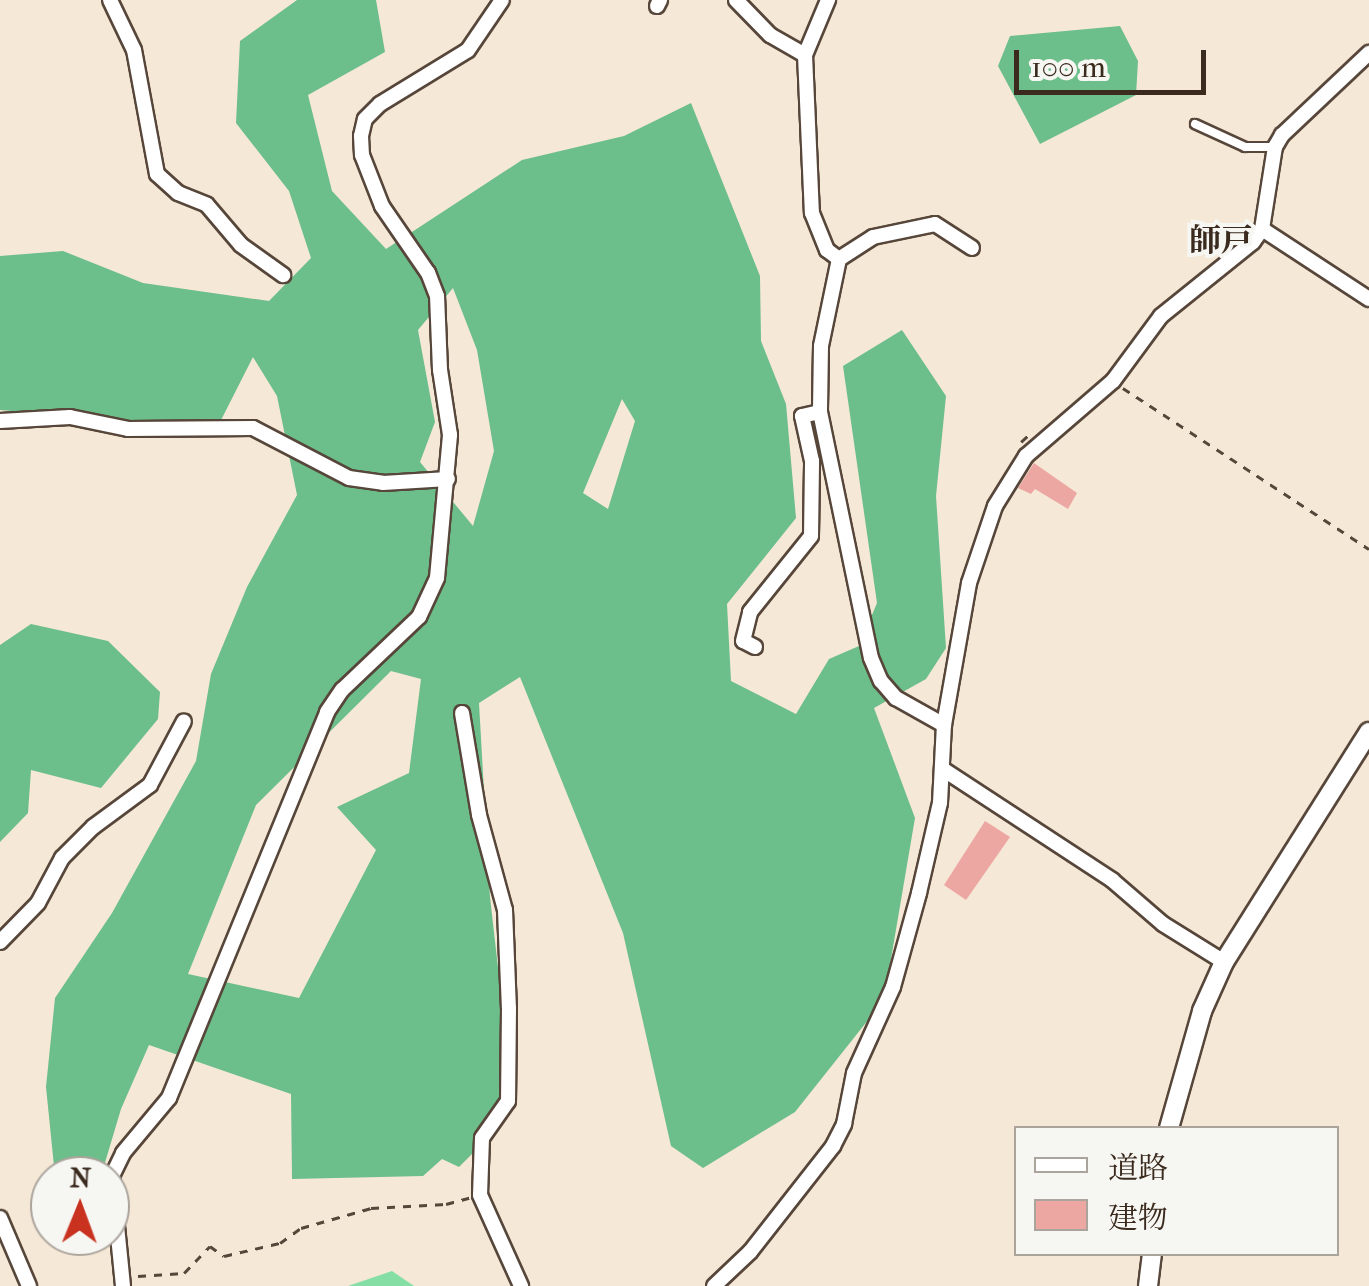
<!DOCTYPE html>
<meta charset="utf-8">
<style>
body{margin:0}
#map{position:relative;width:1369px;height:1286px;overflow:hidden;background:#f5e8d6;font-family:"IM FELL French Canon","Noto Serif JP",serif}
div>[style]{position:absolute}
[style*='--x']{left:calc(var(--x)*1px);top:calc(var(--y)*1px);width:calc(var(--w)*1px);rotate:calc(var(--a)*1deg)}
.green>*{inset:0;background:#85dfa5}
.forest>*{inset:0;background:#6cbe8a}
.building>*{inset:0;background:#eda7a2}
.path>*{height:2.5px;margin-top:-1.25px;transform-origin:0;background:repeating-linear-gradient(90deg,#57463a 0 8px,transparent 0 16px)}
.roads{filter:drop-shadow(2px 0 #57463a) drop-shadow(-2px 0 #57463a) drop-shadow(0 2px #57463a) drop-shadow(0 -2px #57463a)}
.service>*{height:8px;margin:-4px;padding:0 4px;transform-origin:4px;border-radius:4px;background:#fff}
.minor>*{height:14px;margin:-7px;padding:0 7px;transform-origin:7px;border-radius:7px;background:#fff}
.tertiary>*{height:18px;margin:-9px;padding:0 9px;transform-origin:9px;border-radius:9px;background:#fff}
span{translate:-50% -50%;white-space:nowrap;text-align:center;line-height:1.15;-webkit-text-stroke:8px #f6f6f2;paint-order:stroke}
.quarter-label{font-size:32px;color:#3b2a1e;font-weight:700}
.legend{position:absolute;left:1014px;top:1126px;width:325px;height:130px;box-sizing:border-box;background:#f6f6f2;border:2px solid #aba49d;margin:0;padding:12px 18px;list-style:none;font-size:30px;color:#3b2a1e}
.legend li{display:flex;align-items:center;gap:20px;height:50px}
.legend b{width:50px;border:2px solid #aba49d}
.north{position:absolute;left:30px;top:1156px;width:100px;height:100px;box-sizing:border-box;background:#f6f6f2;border:2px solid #aba49d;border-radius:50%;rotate:1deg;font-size:28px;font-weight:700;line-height:40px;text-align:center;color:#3b2a1e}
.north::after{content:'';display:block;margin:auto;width:35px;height:45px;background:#c8321e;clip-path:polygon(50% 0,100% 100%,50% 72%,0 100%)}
.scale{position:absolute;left:1014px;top:50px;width:192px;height:45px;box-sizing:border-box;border:5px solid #3b2a1e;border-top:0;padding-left:12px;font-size:30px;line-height:35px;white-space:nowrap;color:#3b2a1e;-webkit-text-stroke:8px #f6f6f2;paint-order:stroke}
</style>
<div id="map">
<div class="green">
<div style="clip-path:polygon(392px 1271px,414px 1286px,348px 1286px)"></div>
</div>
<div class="forest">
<div style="clip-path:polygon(evenodd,297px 0,376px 0,385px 52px,308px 95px,332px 191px,386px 249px,522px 160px,624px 136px,691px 103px,760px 276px,761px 341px,786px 404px,796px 518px,727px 604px,731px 681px,796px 714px,829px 659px,859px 646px,877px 603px,843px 366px,902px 330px,946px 396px,936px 496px,946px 648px,926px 679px,874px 708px,915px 818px,884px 1000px,795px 1112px,703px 1168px,671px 1146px,623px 933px,520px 677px,479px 703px,490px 897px,508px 1056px,501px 1125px,459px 1167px,442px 1159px,423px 1176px,292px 1179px,291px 1094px,149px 1045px,121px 1109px,101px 1176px,55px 1176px,46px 1087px,55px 998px,112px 913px,196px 761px,211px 674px,247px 587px,297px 495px,277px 396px,253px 357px,217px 428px,0 410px,0 256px,63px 251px,143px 283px,269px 301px,311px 258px,289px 191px,236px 123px,240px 41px,297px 0,453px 288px,477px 350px,494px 451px,473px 526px,420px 462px,435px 422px,418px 330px,453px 288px,297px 0,622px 399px,635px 421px,608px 509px,583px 493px,622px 399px,297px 0,391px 671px,421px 679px,409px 773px,337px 807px,376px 850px,299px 998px,188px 974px,256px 805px,391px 671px)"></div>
<div style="clip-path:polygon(1120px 26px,1138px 61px,1136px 95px,1040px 144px,998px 66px,1010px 36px)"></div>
<div style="clip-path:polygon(31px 624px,108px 641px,160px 692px,158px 719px,101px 788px,31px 770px,28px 813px,0 842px,0 645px)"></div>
</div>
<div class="building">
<div style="clip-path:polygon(1034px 463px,1077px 493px,1068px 509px,1035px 489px,1031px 494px,1018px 488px)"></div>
<div style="clip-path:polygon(985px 821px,1010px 837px,966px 900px,944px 885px)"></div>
</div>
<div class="path">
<div style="--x:1123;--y:388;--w:294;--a:33.2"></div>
<div style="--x:1021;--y:442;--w:16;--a:-43"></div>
<div style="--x:138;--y:1276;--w:46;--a:-3.7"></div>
<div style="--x:184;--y:1273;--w:37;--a:-46"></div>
<div style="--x:210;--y:1246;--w:17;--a:36"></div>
<div style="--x:224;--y:1256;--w:57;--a:-13.1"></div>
<div style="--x:280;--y:1243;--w:26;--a:-36"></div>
<div style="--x:301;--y:1228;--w:73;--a:-15.9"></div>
<div style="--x:371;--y:1208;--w:75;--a:-3.1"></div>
<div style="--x:446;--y:1204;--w:24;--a:-15"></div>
</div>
<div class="roads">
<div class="service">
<div style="--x:1195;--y:124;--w:55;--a:24.7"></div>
<div style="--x:1245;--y:147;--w:30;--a:0"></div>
</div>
<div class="minor">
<div style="--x:110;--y:0;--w:55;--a:64.4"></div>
<div style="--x:134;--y:50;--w:126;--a:79.5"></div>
<div style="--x:157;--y:174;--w:28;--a:42"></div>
<div style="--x:178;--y:193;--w:31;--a:22"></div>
<div style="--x:207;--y:205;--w:52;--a:49.6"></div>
<div style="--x:241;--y:245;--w:52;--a:35.5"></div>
<div style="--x:736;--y:0;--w:49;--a:45.8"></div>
<div style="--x:770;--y:35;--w:40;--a:29.7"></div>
<div style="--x:805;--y:55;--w:158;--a:87.5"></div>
<div style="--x:812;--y:213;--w:40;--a:68"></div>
<div style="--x:827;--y:250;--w:15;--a:37"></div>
<div style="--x:839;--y:259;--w:89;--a:101.7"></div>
<div style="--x:821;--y:346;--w:66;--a:90.9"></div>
<div style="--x:820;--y:412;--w:251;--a:78.3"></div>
<div style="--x:871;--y:658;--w:25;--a:67"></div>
<div style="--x:881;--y:681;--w:23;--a:49"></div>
<div style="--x:896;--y:698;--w:55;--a:29.4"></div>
<div style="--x:657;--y:6;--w:7;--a:-63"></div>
<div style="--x:805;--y:55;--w:60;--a:-67.3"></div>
<div style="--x:1262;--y:229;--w:128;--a:33.2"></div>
<div style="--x:839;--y:259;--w:40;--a:-32.9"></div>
<div style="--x:873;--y:237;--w:63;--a:-11.8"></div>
<div style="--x:935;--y:224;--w:44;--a:33"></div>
<div style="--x:0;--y:421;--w:70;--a:-3.3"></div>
<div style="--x:70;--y:417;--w:59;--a:11.7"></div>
<div style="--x:128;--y:429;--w:125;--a:-0.5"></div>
<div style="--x:253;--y:428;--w:108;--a:27.5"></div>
<div style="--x:349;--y:478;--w:34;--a:8"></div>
<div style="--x:383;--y:483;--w:65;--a:-3.5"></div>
<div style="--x:755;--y:647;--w:13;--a:-153"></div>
<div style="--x:743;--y:641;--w:30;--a:-76"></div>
<div style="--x:750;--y:612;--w:97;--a:-51.2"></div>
<div style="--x:811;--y:536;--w:75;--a:-89.2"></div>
<div style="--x:812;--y:461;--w:46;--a:-102.5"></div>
<div style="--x:802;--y:416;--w:18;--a:-13"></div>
<div style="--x:462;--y:713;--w:103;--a:80.5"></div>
<div style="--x:479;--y:815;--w:98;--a:74.7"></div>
<div style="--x:505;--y:910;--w:98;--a:87.7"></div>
<div style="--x:509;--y:1008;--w:93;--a:90.6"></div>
<div style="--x:508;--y:1101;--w:45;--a:125.1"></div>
<div style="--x:482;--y:1138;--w:57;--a:92"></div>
<div style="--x:480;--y:1195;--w:100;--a:65.7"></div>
<div style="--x:944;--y:770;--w:201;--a:33.2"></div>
<div style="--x:1112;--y:880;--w:67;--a:40.8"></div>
<div style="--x:1163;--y:924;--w:72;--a:31.9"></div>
<div style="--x:0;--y:942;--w:54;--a:-45.7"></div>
<div style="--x:38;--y:903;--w:51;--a:-61.9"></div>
<div style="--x:62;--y:858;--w:44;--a:-45"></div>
<div style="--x:93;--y:827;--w:71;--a:-36.4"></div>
<div style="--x:150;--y:785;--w:72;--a:-62"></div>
<div style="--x:0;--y:1218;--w:74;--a:66.9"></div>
<div style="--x:123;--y:1286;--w:111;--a:-95.7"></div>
<div style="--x:112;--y:1176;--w:25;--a:-64"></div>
<div style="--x:123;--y:1153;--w:72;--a:-50.1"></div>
<div style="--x:169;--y:1098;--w:417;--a:-67.7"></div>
<div style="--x:327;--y:712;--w:27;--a:-56"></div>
<div style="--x:342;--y:690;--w:106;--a:-43.5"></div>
<div style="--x:419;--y:617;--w:43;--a:-65.2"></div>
<div style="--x:437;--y:578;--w:144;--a:-84.8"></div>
<div style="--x:450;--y:435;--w:66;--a:-98.7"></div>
<div style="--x:440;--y:370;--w:74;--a:-92.3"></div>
<div style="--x:437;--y:296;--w:25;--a:-111"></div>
<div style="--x:428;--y:273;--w:81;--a:-124.5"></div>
<div style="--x:382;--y:206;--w:55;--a:-111.4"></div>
<div style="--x:362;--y:155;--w:19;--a:-93"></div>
<div style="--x:361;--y:136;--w:17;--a:-77"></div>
<div style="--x:365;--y:119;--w:21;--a:-45"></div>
<div style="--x:380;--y:104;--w:103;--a:-31.5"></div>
<div style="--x:468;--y:50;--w:60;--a:-55.8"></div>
<div style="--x:714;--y:1286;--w:50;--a:-43.4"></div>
<div style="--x:750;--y:1252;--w:135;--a:-51.9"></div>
<div style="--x:833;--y:1146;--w:25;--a:-63"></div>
<div style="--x:844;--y:1124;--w:52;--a:-78.9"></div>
<div style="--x:854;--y:1073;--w:94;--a:-65.6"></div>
<div style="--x:893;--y:987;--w:98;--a:-74.5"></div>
<div style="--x:919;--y:893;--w:92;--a:-76.9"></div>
<div style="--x:940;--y:803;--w:78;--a:-87.1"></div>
<div style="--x:944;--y:725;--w:144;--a:-80"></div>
<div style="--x:969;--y:583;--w:81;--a:-71.3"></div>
<div style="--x:995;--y:506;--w:59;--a:-58.2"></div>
<div style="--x:1026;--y:456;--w:115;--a:-40.8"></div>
<div style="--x:1113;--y:381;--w:81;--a:-53.6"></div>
<div style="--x:1161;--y:316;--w:118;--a:-38.8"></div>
<div style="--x:1253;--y:242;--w:16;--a:-55"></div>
<div style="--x:1262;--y:229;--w:83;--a:-81"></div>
<div style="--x:1275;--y:147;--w:14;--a:-60"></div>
<div style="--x:1282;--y:135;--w:120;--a:-43.3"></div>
</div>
<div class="tertiary">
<div style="--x:1169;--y:1128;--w:122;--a:-74.2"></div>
<div style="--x:1202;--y:1011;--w:54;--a:-65.8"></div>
<div style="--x:1224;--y:962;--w:272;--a:-57.8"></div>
<div style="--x:1148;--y:1286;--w:32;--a:-83"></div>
</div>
</div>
<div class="quarter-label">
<span style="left:1221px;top:241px">師戸</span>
</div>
<ul class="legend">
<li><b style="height:12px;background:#fff"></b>道路</li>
<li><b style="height:28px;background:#eda7a2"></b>建物</li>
</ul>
<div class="north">N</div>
<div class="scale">100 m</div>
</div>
